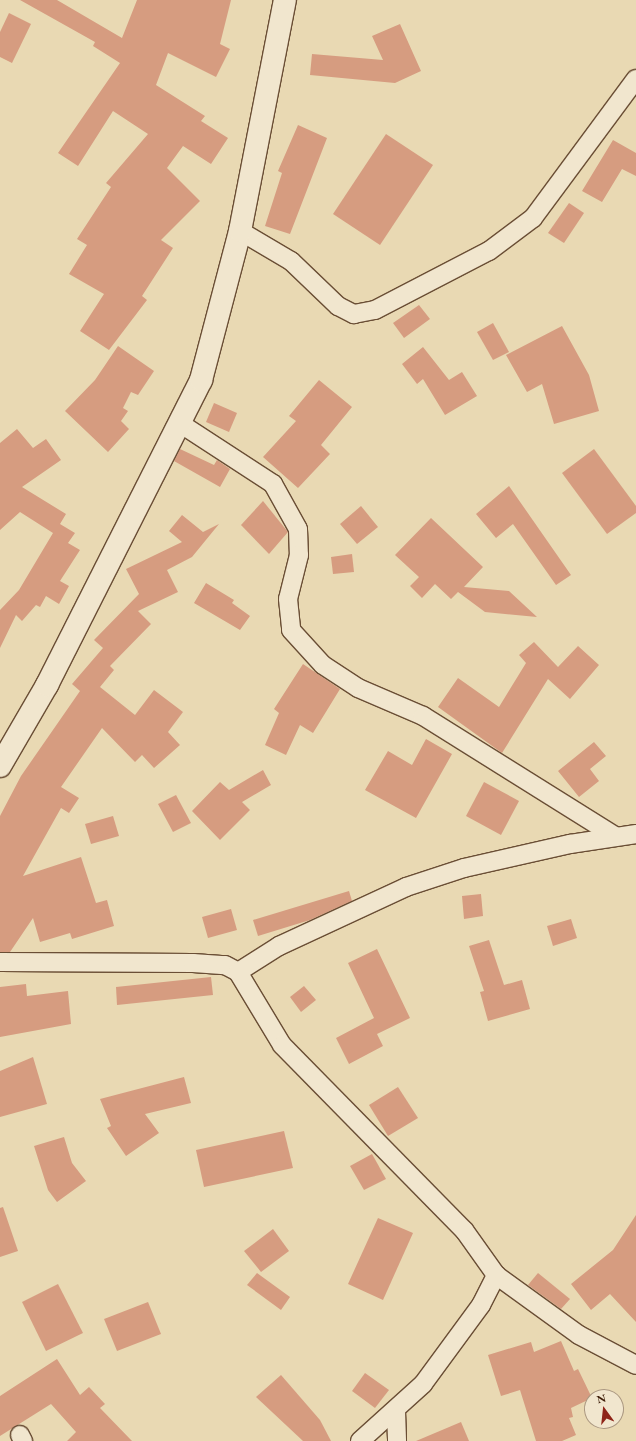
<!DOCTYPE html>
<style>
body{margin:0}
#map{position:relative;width:636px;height:1441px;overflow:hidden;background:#e9d9b3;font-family:"EB Garamond",serif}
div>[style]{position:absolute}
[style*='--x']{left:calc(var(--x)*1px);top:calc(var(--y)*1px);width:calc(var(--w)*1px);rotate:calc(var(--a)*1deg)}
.building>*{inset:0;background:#d69c80}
.roads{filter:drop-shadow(1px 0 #6a4e35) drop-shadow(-1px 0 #6a4e35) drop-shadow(0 1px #6a4e35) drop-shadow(0 -1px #6a4e35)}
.street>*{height:18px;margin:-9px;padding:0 9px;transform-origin:9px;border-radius:9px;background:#f1e6ce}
.secondary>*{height:22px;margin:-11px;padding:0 11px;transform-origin:11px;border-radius:11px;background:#f1e6ce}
span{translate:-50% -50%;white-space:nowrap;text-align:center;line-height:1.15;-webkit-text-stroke:3px #f1e6ce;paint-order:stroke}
.north{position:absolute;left:584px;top:1389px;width:40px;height:40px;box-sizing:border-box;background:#f1e6ce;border:1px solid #aa9780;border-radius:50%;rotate:345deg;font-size:11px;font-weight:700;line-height:16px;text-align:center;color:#40200b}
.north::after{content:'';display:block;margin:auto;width:14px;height:18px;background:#8f2418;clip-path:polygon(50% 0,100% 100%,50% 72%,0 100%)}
</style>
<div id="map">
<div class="building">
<div style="clip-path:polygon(20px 0,57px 0,122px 38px,137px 0,231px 0,220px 44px,230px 49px,216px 77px,168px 53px,156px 85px,205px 116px,201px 121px,228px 138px,211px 164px,183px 146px,167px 168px,200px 201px,161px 240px,173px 248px,142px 296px,147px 300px,109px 350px,80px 331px,104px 294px,69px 274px,87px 245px,77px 239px,111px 187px,106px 183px,148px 134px,113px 111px,78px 166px,58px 153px,120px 63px,93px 46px,95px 42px)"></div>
<div style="clip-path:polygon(9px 13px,31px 24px,12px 63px,0 57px,0 32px)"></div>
<div style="clip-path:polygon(400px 24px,421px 71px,395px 83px,310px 75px,312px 54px,383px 60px,372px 36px)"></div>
<div style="clip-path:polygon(298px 125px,327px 138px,290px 234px,265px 226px,282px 173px,278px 171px)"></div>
<div style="clip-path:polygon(386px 134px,433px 165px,380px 245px,333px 214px)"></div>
<div style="clip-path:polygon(613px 140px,636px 153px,636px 176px,622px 169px,602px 202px,582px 191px)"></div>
<div style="clip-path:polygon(569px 203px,584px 213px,564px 243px,548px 233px)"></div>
<div style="clip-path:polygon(419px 305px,430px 319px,404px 338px,393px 323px)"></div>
<div style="clip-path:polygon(493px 323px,509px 352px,493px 360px,477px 332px)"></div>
<div style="clip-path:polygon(562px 326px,589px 375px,599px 411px,554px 424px,542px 384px,527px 392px,506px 355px)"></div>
<div style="clip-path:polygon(118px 346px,154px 371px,138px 395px,131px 392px,123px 408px,128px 411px,121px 421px,129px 429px,108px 452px,65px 411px,95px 380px)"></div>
<div style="clip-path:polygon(423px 347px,449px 380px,462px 372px,477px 396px,445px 415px,423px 379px,417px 384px,402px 364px)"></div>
<div style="clip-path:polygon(319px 380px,352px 407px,321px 445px,330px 454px,298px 488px,263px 457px,296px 421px,289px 416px)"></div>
<div style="clip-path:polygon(214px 403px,237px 413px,229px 432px,206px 422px)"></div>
<div style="clip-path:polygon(17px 429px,33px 448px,46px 439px,61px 460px,22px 487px,66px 514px,60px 524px,75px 533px,68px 543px,80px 550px,60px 581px,69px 586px,59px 604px,46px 596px,40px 607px,36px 605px,22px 621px,16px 615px,0 648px,0 610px,19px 590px,53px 533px,20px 512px,0 530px,0 443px)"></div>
<div style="clip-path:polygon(180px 449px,214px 465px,217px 460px,230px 469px,220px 487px,174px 461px)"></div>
<div style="clip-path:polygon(594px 449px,636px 506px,636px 513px,607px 534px,562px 473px)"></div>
<div style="clip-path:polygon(509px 486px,571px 575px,556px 585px,513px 524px,496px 538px,476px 514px)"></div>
<div style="clip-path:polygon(263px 501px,288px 532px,269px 554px,241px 525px)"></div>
<div style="clip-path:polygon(361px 506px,378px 527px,357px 544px,340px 524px)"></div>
<div style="clip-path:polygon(182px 515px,203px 532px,219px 524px,192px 557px,167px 570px,178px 592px,138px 611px,151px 624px,110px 666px,114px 670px,100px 687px,135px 715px,154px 690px,183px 712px,168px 732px,180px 745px,154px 768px,142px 755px,135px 762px,102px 728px,61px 787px,79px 798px,69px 813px,61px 808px,23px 876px,81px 857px,96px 903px,107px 900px,114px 926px,72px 939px,70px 933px,40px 942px,33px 918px,10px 952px,0 952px,0 816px,21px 776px,80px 691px,72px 684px,103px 648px,94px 640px,139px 594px,126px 569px,182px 542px,169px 531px)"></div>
<div style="clip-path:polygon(431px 518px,483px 567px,464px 587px,509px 591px,537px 617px,485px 612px,458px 592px,451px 599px,435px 584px,422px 598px,410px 586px,419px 577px,395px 555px)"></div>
<div style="clip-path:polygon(352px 554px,354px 572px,333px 574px,331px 557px)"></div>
<div style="clip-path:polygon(206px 583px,234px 600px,232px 603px,250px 616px,240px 630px,194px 603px)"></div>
<div style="clip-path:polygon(534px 642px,558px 667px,578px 646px,599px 665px,570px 699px,548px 679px,502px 753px,438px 707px,458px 678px,499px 707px,526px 663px,519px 655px)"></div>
<div style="clip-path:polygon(303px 664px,340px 689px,313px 733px,300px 725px,286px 755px,265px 745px,279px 713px,274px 709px)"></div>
<div style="clip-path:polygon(426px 739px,452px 754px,416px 818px,365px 790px,388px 751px,412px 765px)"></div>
<div style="clip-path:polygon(594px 742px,606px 756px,590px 769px,599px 781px,579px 797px,558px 771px)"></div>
<div style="clip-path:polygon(263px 770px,271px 785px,242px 802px,250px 810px,220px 840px,192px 811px,220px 782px,229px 790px)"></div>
<div style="clip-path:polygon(484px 782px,519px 801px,501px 835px,466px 816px)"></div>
<div style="clip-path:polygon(176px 795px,191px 823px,173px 832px,158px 804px)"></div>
<div style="clip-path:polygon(113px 816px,119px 836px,91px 844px,85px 824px)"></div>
<div style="clip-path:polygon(349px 891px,352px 901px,310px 920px,258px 936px,253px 920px)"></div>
<div style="clip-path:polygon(481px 894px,483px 916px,464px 919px,462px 896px)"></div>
<div style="clip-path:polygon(231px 909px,237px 930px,208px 938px,202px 917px)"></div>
<div style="clip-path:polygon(571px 919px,577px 938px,553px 946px,547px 926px)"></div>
<div style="clip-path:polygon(489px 940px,504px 985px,522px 980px,530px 1009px,488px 1021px,480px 992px,484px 991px,469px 946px)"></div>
<div style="clip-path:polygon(377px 949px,410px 1018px,377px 1034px,383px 1046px,349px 1064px,336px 1038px,374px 1018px,348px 963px)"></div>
<div style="clip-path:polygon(211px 977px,213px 995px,117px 1005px,116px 987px)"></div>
<div style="clip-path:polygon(26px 984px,27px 996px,68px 991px,71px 1024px,0 1037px,0 987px)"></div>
<div style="clip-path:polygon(304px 986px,316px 1000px,301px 1012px,290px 997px)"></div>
<div style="clip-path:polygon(33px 1057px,47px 1104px,0 1117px,0 1071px)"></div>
<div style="clip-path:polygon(184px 1077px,191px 1103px,145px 1114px,159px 1133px,126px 1156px,107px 1128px,111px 1126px,100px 1099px)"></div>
<div style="clip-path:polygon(398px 1087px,418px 1118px,388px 1136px,369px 1105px)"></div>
<div style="clip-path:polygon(284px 1131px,293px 1168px,204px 1187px,196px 1150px)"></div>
<div style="clip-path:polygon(64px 1137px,72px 1163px,86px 1181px,57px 1202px,48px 1190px,34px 1146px)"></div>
<div style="clip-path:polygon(372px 1154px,386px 1179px,364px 1190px,350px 1166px)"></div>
<div style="clip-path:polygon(3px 1207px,18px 1251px,0 1257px,0 1208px)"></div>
<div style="clip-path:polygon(636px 1215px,636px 1322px,610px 1294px,591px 1310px,571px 1284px,613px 1250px)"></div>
<div style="clip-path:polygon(378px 1218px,413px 1233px,383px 1300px,348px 1284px)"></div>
<div style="clip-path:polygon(273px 1229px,289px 1251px,261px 1272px,244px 1251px)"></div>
<div style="clip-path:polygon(257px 1273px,290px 1297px,281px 1310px,247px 1285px)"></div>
<div style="clip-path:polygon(538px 1273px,570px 1299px,561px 1309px,528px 1285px)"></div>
<div style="clip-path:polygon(58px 1284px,83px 1333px,46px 1351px,22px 1302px)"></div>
<div style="clip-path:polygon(148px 1302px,161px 1334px,117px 1351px,104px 1319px)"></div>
<div style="clip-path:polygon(561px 1341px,574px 1371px,578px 1369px,592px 1398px,571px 1408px,573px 1417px,569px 1418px,576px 1435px,562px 1441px,536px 1441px,520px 1390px,501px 1396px,488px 1355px,531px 1342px,534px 1352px)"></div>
<div style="clip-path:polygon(57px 1359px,80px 1395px,89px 1387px,105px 1404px,100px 1408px,132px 1441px,67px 1441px,76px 1432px,51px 1404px,0 1436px,0 1396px)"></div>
<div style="clip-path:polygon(365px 1373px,389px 1390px,375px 1408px,352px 1391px)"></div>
<div style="clip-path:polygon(281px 1375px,320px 1420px,331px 1441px,303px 1441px,256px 1397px)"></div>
<div style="clip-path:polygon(461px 1422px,469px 1441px,416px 1441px)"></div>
</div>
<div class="roads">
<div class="street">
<div style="--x:240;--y:231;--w:59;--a:30.5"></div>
<div style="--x:291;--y:261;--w:65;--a:43.8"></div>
<div style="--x:338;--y:306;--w:18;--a:27"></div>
<div style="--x:354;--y:314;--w:21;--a:-11"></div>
<div style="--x:375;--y:310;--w:128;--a:-27.4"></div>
<div style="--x:489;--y:251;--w:55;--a:-36.9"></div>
<div style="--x:533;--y:218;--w:173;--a:-53.5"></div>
<div style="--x:181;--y:424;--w:110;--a:33.1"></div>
<div style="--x:273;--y:484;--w:51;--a:60.9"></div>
<div style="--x:298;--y:529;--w:26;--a:88"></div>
<div style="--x:299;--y:555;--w:45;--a:104"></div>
<div style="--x:288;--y:599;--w:31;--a:84"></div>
<div style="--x:291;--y:630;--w:47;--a:47.6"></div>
<div style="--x:323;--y:665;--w:42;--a:33.3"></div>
<div style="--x:358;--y:688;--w:71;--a:23.3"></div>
<div style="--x:423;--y:716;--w:226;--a:32"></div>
<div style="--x:0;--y:962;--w:193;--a:0.3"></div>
<div style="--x:193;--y:963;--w:32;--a:4"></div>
<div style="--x:225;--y:965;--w:15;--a:28"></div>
<div style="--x:238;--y:972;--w:85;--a:58.9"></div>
<div style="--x:282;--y:1045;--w:260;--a:45.5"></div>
<div style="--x:464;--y:1230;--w:55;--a:54.6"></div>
<div style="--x:496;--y:1275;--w:102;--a:35.9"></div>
<div style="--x:579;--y:1335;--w:64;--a:27.8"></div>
<div style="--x:238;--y:972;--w:49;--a:-32.4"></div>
<div style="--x:279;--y:946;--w:140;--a:-24.9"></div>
<div style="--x:406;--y:887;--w:61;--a:-18.1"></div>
<div style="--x:464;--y:868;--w:109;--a:-12.8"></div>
<div style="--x:570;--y:844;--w:67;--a:-8.6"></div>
<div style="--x:396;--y:1411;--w:30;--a:88"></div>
<div style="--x:20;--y:1435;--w:7;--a:63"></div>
<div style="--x:360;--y:1441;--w:85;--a:-42.1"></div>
<div style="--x:423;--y:1384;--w:98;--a:-53.7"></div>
<div style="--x:481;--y:1305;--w:34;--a:-63"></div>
</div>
<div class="secondary">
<div style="--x:0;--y:766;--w:94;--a:-59.9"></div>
<div style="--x:47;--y:685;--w:342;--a:-63.2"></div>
<div style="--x:201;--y:380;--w:154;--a:-75.3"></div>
<div style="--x:240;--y:231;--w:235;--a:-79"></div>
</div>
</div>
<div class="north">N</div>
</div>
